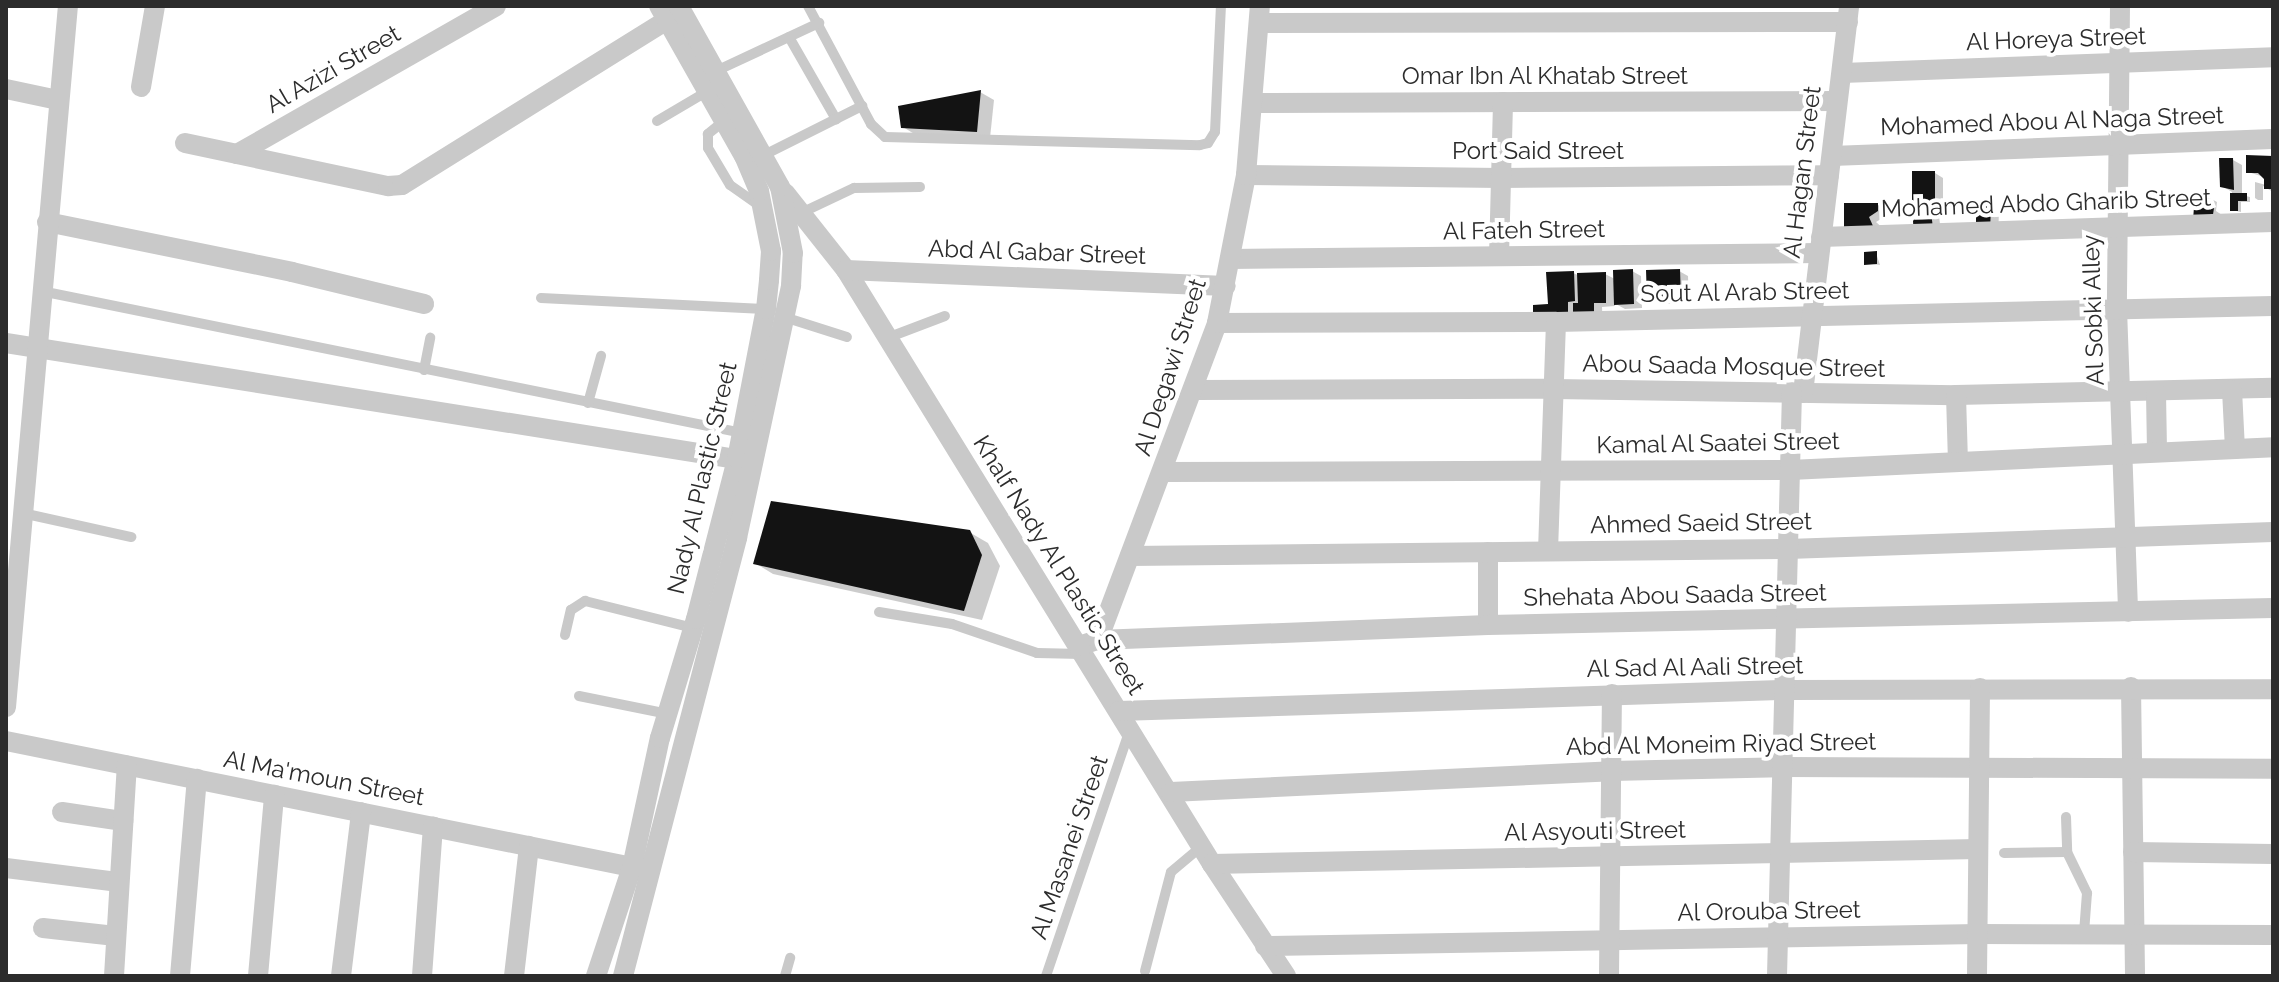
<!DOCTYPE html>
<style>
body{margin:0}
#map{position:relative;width:2279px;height:982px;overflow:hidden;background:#fff;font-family:Raleway,sans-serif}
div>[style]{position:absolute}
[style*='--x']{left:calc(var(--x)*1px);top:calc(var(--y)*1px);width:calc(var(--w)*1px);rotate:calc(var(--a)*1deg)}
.shadow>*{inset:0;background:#0003}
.building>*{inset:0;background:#131313}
.lane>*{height:10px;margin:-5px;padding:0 5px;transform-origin:5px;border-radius:5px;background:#c9c9c9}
.street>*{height:20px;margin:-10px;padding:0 10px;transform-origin:10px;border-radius:10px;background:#c9c9c9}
span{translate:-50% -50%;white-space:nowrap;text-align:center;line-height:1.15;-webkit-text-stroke:8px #fff;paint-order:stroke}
.street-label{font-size:24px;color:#2c2c2c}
.frame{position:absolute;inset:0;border:8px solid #2c2c2c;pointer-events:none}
</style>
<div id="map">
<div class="shadow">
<div style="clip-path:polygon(980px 92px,994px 100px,990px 138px,916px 135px,903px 127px)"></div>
<div style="clip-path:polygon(2272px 158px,2273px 192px,2263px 186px,2263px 200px,2258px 200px,2255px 198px,2255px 182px,2266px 185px,2264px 177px,2248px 172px)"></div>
<div style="clip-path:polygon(2233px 160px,2242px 165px,2242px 195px,2250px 197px,2250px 202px,2241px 202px,2241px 212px,2232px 210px,2232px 192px,2222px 186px)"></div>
<div style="clip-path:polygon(1935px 173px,1943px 178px,1943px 205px,1938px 207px,1942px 241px,1924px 209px,1914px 203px)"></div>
<div style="clip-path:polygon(2208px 197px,2217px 202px,2216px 211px,2222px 215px,2195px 219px)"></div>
<div style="clip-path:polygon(1846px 205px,1878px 205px,1886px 210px,1886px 216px,1876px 222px,1887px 232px,1887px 242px)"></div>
<div style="clip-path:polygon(1990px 206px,1999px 211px,1998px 238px,1986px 239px)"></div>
<div style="clip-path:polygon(1876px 253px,1880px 265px,1866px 263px)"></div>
<div style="clip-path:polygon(1632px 271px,1641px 276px,1642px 308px,1625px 309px,1614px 303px,1615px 306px,1602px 307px,1603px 329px,1550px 306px,1573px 273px,1580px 276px,1605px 274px,1615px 279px)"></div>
<div style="clip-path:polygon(1679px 271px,1688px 276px,1689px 303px,1658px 304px,1649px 299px)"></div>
<div style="clip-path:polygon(969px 532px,988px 543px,1000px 566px,982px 620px,773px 574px,755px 563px)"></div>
</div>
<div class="building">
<div style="clip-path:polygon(981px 90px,977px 132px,901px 128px,898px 106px)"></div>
<div style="clip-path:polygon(2246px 155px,2273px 156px,2272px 189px,2264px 189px,2264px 179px,2258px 173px,2246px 173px)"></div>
<div style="clip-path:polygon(2219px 158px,2233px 158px,2234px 190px,2220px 187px)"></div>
<div style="clip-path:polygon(1912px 171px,1935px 171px,1935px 201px,1930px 203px,1934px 237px,1914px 237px,1913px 221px,1924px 204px,1912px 204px)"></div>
<div style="clip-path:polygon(2230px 193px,2247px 193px,2247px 201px,2238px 201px,2238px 211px,2230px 211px)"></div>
<div style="clip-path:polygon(2195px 194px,2209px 195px,2208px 207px,2214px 208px,2212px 221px,2193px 220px)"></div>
<div style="clip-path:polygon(1976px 202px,1991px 204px,1990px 234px,1976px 235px)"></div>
<div style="clip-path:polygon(1844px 203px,1878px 203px,1878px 211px,1869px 217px,1873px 226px,1844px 238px)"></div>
<div style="clip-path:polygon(1877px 251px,1877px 264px,1864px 265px,1864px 252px)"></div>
<div style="clip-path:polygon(1633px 269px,1634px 304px,1614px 305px,1613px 270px)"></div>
<div style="clip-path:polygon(1680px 269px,1681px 299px,1647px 300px,1646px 270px)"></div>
<div style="clip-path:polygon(1574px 271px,1575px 301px,1568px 302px,1568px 324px,1533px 325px,1533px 305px,1548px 304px,1546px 272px)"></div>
<div style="clip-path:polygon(1606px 272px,1606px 303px,1594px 303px,1594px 326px,1573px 326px,1573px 303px,1578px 303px,1577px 273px)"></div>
<div style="clip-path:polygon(771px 501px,970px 530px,982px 555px,964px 611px,753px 564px)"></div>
</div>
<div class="lane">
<div style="--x:808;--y:6;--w:134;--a:61.9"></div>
<div style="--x:871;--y:124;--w:19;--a:43"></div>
<div style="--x:885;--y:137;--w:315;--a:1.5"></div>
<div style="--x:1200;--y:145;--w:8;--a:-14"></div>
<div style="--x:1208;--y:143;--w:13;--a:-58"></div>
<div style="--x:1215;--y:132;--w:126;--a:-87.3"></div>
<div style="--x:789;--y:37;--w:95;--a:60.2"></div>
<div style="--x:716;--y:71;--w:114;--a:-25"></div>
<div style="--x:657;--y:121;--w:59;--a:-30.5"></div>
<div style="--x:724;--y:121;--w:21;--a:141"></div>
<div style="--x:708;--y:134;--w:14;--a:90"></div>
<div style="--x:708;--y:148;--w:43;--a:59.3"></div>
<div style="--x:730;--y:185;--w:39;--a:35"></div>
<div style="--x:764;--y:155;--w:110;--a:-26.6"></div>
<div style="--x:801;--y:213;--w:59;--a:-25.3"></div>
<div style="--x:854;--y:188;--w:66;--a:-0.9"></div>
<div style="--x:41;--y:291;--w:715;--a:11.45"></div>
<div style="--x:541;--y:298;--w:225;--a:2.8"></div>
<div style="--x:784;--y:317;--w:66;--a:17.6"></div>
<div style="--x:887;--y:338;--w:62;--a:-20.8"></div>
<div style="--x:424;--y:370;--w:33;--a:-79"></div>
<div style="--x:588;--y:403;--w:49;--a:-74.5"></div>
<div style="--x:22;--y:513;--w:112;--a:12.4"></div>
<div style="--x:879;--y:612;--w:74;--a:9.3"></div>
<div style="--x:952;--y:624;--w:90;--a:18.8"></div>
<div style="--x:1037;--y:653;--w:45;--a:1.3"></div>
<div style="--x:565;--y:635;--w:26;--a:-77"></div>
<div style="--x:571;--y:610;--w:17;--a:-33"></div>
<div style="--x:585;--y:601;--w:111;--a:14"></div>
<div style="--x:579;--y:696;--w:91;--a:11.4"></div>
<div style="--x:2066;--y:817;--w:35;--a:88"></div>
<div style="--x:2067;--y:852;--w:46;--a:64"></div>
<div style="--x:2087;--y:893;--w:40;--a:94.3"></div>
<div style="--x:2004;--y:853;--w:63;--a:-0.9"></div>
<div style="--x:1145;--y:971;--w:102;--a:-75.3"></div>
<div style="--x:1171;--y:872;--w:40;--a:-40"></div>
<div style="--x:785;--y:976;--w:19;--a:-74"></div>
<div style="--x:1046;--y:976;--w:258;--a:-71.2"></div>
</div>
<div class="street">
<div style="--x:2120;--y:6;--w:303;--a:90.6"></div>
<div style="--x:2117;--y:309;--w:303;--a:87.9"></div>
<div style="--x:1259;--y:23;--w:589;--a:-0.1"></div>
<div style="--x:1842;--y:73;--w:431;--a:-2.1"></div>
<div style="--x:141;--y:87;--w:82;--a:-80.2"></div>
<div style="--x:6;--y:89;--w:53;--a:11.9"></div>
<div style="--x:1253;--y:103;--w:584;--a:-0.2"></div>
<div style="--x:185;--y:143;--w:208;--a:12"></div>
<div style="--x:388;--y:186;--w:14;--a:-4"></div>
<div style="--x:402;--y:185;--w:312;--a:-31.9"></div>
<div style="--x:237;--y:154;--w:298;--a:-29.7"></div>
<div style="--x:1832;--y:156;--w:441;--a:-2.2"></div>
<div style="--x:1246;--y:175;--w:255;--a:0.7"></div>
<div style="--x:1501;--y:178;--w:328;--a:-0.5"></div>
<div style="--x:785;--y:193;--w:98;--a:51.6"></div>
<div style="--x:846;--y:270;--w:698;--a:58.36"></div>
<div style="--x:1212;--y:864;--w:134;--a:56.5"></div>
<div style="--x:47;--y:222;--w:250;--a:11.5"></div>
<div style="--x:292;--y:272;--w:136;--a:13.6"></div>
<div style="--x:1821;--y:237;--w:452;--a:-1.9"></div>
<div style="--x:1499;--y:256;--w:154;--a:-88.5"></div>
<div style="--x:1230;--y:259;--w:588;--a:-0.58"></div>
<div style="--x:846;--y:270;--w:380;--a:2.4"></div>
<div style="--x:1217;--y:323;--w:339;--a:-0.2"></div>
<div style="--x:1556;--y:322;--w:717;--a:-1.28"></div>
<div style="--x:6;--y:343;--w:740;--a:9.02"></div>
<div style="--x:1194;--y:390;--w:360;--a:-0.2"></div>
<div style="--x:1554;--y:389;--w:402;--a:0.9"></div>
<div style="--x:1956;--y:395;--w:317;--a:-1.3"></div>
<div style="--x:2232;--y:390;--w:59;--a:87.1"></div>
<div style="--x:1803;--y:393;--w:390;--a:-83.2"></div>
<div style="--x:2156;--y:393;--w:59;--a:89"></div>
<div style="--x:1956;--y:395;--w:67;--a:88.3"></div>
<div style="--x:1162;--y:472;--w:628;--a:-0.18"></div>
<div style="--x:1790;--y:470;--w:484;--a:-2.7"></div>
<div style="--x:1548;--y:551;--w:229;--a:-88"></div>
<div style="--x:1488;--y:552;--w:73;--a:90"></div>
<div style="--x:1130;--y:556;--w:658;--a:-0.61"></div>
<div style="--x:1788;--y:549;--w:485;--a:-2"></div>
<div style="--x:1098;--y:640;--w:339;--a:-69.4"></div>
<div style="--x:1217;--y:323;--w:151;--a:-78.9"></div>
<div style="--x:1246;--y:175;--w:170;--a:-85.3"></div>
<div style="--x:1079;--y:646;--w:20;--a:-18"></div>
<div style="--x:1098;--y:640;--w:390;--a:-2.2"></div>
<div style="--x:1488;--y:625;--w:785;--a:-1.24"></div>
<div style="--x:2131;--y:687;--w:289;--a:89.2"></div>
<div style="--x:6;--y:707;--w:704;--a:-84.95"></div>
<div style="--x:1119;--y:711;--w:665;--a:-1.81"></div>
<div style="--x:1784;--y:690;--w:489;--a:-0.1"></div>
<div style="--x:6;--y:741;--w:639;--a:11.38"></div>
<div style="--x:1171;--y:792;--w:441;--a:-2.7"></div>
<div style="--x:1611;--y:771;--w:171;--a:-1.3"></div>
<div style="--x:1782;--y:767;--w:491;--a:0.2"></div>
<div style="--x:62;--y:812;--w:62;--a:8.4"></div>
<div style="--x:2133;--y:852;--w:140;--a:0.8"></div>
<div style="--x:1212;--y:864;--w:766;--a:-1.12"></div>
<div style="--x:6;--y:868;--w:114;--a:7.1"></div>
<div style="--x:43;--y:928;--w:73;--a:6.3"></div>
<div style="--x:1265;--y:946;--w:713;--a:-0.96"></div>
<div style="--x:1978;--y:934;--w:295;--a:0.2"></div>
<div style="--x:114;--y:976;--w:211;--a:-86.5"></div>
<div style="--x:180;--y:976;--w:198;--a:-85.1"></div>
<div style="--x:258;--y:976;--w:182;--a:-84.9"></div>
<div style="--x:341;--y:976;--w:165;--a:-83"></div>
<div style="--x:422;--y:976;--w:150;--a:-85.8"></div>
<div style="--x:514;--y:976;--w:131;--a:-83.4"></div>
<div style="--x:596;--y:976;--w:115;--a:-71.7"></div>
<div style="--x:632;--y:867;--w:132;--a:-77.8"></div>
<div style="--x:660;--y:738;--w:124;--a:-73.2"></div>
<div style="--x:696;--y:619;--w:165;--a:-75.6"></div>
<div style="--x:737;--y:459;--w:153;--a:-79.1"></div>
<div style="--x:766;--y:309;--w:29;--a:-84"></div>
<div style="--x:769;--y:280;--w:29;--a:-86"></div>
<div style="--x:771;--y:251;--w:61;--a:-101.3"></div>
<div style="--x:759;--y:191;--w:38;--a:-113"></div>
<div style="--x:744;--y:156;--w:172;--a:-119.5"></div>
<div style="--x:623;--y:976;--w:453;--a:-75.4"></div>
<div style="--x:737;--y:538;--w:258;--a:-77.9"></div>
<div style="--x:791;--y:286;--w:33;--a:-87"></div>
<div style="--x:793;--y:253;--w:67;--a:-101.1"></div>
<div style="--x:780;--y:187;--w:207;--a:-119.2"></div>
<div style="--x:1609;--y:976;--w:282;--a:-89.4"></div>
<div style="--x:1777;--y:976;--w:584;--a:-88.53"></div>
<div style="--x:1977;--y:976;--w:288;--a:-89.4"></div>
</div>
<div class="street-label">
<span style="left:2056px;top:39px;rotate:-2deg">Al Horeya Street</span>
<span style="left:333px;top:69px;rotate:-30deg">Al Azizi Street</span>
<span style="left:1545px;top:76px">Omar Ibn Al Khatab Street</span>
<span style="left:2052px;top:121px;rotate:-2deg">Mohamed Abou Al Naga Street</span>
<span style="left:1538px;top:151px">Port Said Street</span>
<span style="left:1802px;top:172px;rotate:-83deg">Al Hagan Street</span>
<span style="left:2046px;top:203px;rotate:-2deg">Mohamed Abdo Gharib Street</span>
<span style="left:1524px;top:230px;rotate:-1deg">Al Fateh Street</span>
<span style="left:1037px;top:252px;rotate:2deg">Abd Al Gabar Street</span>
<span style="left:1745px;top:292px;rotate:-1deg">Sout Al Arab Street</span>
<span style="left:2093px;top:310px;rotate:-92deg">Al Sobki Alley</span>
<span style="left:1734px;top:366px;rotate:1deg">Abou Saada Mosque Street</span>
<span style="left:1170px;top:367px;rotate:-72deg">Al Degawi Street</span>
<span style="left:1718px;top:443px;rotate:-1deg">Kamal Al Saatei Street</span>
<span style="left:702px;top:478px;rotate:-77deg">Nady Al Plastic Street</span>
<span style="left:1701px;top:523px;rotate:-1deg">Ahmed Saeid Street</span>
<span style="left:1059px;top:565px;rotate:58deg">Khalf Nady Al Plastic Street</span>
<span style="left:1675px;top:595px;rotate:-1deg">Shehata Abou Saada Street</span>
<span style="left:1695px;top:667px;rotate:-1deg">Al Sad Al Aali Street</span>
<span style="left:1721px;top:744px;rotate:-1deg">Abd Al Moneim Riyad Street</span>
<span style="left:324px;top:778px;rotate:11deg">Al Ma'moun Street</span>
<span style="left:1595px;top:831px;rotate:-1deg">Al Asyouti Street</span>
<span style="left:1069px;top:847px;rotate:-71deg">Al Masanei Street</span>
<span style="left:1769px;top:911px;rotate:-1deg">Al Orouba Street</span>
</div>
<div class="frame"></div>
</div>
